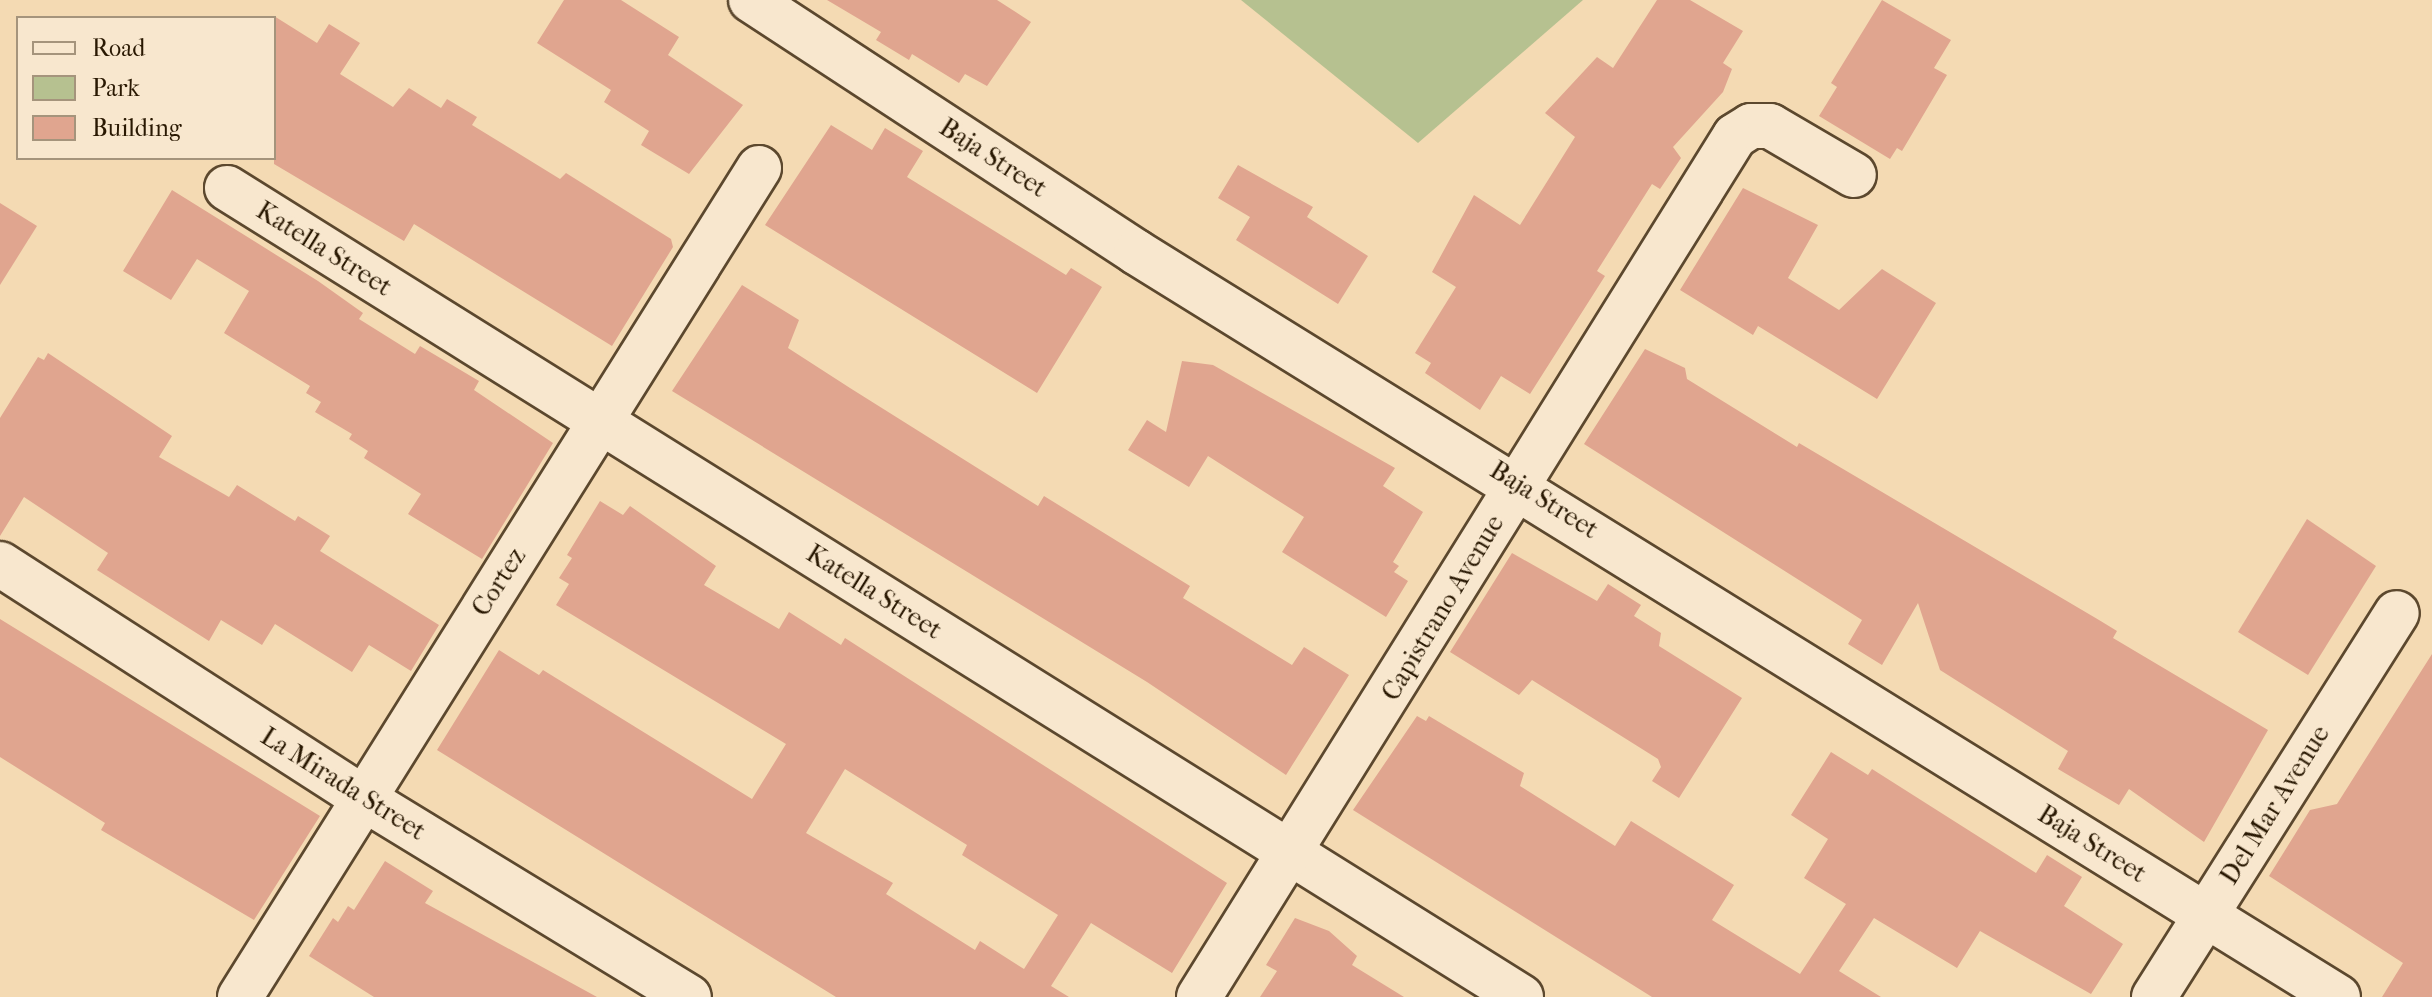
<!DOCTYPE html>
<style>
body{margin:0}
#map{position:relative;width:2432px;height:997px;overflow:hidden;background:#f4dab3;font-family:"IM FELL French Canon",serif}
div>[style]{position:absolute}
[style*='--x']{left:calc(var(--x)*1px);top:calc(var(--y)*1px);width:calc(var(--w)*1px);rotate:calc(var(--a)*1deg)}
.green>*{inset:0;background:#b6c190}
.building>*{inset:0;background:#e0a58f}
.roads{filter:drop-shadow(2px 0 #5c482e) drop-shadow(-2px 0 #5c482e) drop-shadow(0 2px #5c482e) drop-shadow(0 -2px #5c482e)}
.minor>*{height:44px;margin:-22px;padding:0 22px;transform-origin:22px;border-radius:22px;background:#f8e7ce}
span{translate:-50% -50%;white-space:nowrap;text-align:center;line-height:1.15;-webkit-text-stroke:6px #f8e7ce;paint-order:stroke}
.street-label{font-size:26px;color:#291802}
.legend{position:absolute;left:16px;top:16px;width:260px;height:144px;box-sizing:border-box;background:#f8e7ce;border:2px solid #a5947c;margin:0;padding:10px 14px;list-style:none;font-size:24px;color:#291802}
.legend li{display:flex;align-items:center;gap:16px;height:40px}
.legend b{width:40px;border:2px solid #a5947c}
</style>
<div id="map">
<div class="green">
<div style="clip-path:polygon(1241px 0,1583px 0,1418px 143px)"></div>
</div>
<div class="building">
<div style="clip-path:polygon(564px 0,621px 0,679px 37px,668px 55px,743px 105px,689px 174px,641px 145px,649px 131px,604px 102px,611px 90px,537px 43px)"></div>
<div style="clip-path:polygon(827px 0,997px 0,1031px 22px,987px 86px,965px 74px,959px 83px,912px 54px,909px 60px,876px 40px,881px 32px)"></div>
<div style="clip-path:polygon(1657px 0,1690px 0,1743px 31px,1723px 63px,1732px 69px,1723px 92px,1673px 147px,1681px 158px,1660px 189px,1652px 184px,1597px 271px,1605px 276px,1530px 394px,1501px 376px,1480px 410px,1425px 373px,1431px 363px,1415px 353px,1456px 287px,1432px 272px,1474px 195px,1520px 225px,1575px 137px,1545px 113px,1597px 57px,1613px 68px)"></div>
<div style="clip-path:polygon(1882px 0,1951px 40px,1934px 68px,1947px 75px,1902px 151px,1897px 148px,1890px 159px,1819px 116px,1837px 87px,1831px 83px)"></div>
<div style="clip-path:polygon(274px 16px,317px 43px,329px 24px,360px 43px,340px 74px,393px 107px,409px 88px,441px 108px,447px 99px,477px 117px,472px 125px,560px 179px,566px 173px,671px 239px,673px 247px,612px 346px,414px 224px,404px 241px,274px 164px)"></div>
<div style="clip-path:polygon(831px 125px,872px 150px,885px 128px,923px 151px,907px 177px,1066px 275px,1071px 268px,1102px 287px,1037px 393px,765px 225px)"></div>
<div style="clip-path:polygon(1238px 165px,1313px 207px,1307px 217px,1368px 256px,1338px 304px,1236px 240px,1250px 217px,1218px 198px)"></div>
<div style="clip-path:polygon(1743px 188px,1818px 225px,1788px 278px,1839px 310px,1882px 269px,1936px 303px,1877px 399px,1758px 326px,1753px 335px,1680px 290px)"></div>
<div style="clip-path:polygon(172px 190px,318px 281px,363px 313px,359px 319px,415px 354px,420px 346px,479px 381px,474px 390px,553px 443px,482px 559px,408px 514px,421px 494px,364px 458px,368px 451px,349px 439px,352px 434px,315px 412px,321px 402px,306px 393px,310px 386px,224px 333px,249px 291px,197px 259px,171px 300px,123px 271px)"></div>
<div style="clip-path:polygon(0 203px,37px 226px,0 285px)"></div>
<div style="clip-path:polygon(742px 285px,799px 320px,788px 348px,850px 388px,1038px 506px,1044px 496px,1190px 586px,1183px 598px,1292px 665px,1304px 647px,1349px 675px,1286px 775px,1147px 682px,672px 391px)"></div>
<div style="clip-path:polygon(1645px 349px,1685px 368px,1687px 379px,1797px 447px,1799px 443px,2099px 620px,2117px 631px,2113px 638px,2268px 730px,2204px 842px,2129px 789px,2119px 805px,2058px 769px,2068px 751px,1940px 670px,1918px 603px,1882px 665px,1848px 644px,1862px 620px,1584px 444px)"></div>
<div style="clip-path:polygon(48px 353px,172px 436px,159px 457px,229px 497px,237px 485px,295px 521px,298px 516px,330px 536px,320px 551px,439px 625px,411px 671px,369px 645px,352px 672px,275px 624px,262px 645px,221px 620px,209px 641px,97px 570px,108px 553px,24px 497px,0 536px,0 418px,38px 357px,44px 360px)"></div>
<div style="clip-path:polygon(1182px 361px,1213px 365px,1395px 468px,1383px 486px,1423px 512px,1393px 562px,1399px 566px,1394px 572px,1408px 581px,1386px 617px,1282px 552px,1304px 517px,1208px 456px,1189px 487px,1128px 450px,1147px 420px,1166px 432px)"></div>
<div style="clip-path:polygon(evenodd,600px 501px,623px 515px,630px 506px,716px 566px,704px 585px,779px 629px,789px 612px,841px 645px,845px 638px,1227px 883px,1172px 973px,1091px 923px,1051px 986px,1069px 997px,836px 997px,437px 750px,499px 650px,539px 675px,543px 670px,752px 799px,786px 744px,556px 605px,569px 584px,559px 578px,572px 558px,567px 555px,600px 501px,845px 769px,967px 845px,962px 855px,1058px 915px,1024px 969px,980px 941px,975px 950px,886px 894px,893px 883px,806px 833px,845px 769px)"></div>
<div style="clip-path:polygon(2307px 519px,2376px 566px,2308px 675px,2238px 632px)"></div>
<div style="clip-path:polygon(1512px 553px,1597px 601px,1608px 584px,1641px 605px,1634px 616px,1661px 633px,1659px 646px,1742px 698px,1679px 798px,1652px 781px,1661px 767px,1658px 759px,1532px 680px,1519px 695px,1450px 652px)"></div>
<div style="clip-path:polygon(0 619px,320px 816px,254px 920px,101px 830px,105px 823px,0 757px)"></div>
<div style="clip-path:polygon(2432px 654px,2432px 997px,2382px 997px,2403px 963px,2269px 876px,2310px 810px,2337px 804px)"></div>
<div style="clip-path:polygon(1417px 716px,1426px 721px,1429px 716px,1524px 773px,1520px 786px,1615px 846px,1631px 821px,1734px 885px,1712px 920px,1800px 974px,1846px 904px,1804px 878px,1828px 839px,1791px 815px,1831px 752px,1868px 775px,1872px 769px,2036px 873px,2047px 855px,2082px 877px,2064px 906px,2123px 944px,2091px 994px,1980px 931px,1957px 968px,1874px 918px,1839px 971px,1881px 997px,1652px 997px,1353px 810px)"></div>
<div style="clip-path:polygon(385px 861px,433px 891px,425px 903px,597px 997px,374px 997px,309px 956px,333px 918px,338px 922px,348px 906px,354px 910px)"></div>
<div style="clip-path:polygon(1295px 918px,1329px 931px,1357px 956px,1352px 965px,1404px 997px,1260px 997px,1277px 971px,1266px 965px)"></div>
</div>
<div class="roads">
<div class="minor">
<div style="--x:751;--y:0;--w:460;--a:33.2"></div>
<div style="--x:1136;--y:252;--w:1414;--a:31.79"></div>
<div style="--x:227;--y:188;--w:1526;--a:32.01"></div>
<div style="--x:0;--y:564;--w:430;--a:32.8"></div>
<div style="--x:361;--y:797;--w:384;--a:31.4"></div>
<div style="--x:240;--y:997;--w:978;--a:-57.95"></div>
<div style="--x:1199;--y:997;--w:1014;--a:-58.1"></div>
<div style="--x:1735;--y:136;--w:19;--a:-32"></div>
<div style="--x:1751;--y:126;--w:19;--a:0"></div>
<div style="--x:1770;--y:126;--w:97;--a:30.3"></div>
<div style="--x:2154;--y:997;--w:454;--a:-57.7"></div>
</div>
</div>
<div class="street-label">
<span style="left:993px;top:158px;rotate:33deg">Baja Street</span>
<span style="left:324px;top:249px;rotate:32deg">Katella Street</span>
<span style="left:1544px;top:500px;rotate:32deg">Baja Street</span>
<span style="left:499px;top:582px;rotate:-57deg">Cortez</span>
<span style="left:874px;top:592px;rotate:32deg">Katella Street</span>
<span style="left:1443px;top:608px;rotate:-59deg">Capistrano Avenue</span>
<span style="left:343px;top:784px;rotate:32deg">La Mirada Street</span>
<span style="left:2275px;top:805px;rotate:-58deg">Del Mar Avenue</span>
<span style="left:2092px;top:844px;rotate:32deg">Baja Street</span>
</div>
<ul class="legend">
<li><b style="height:10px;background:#f8e7ce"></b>Road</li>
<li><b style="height:22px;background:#b6c190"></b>Park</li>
<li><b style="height:22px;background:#e0a58f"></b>Building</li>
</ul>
</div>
